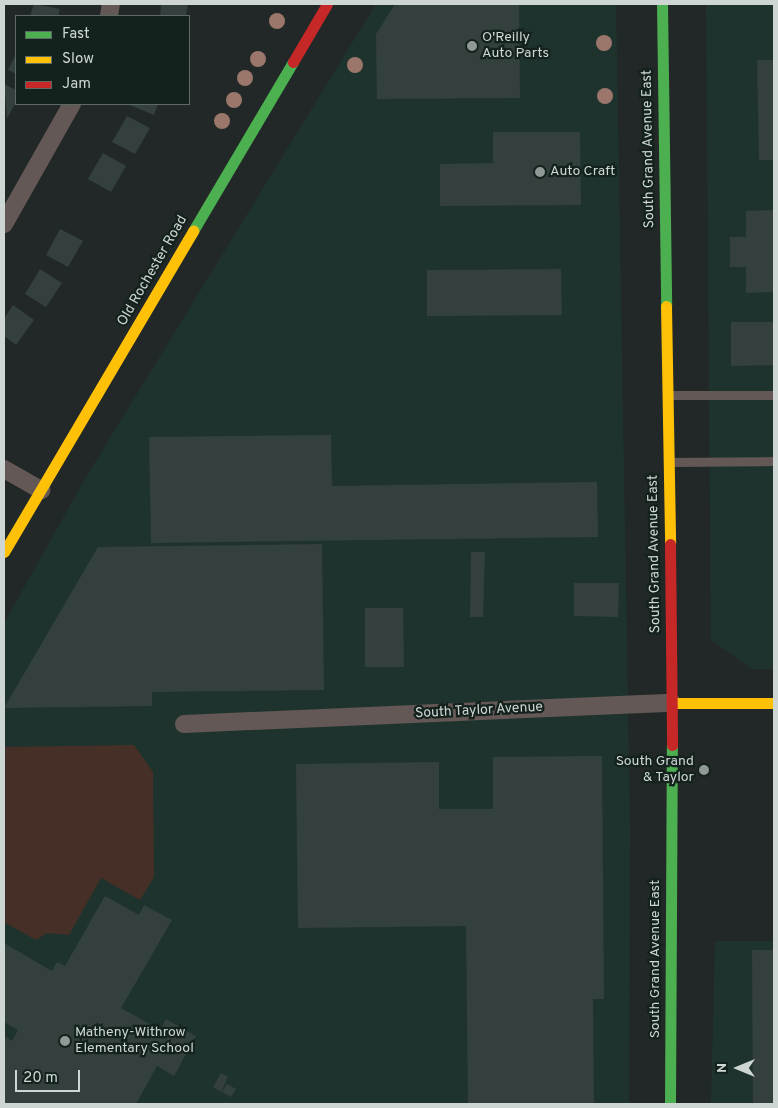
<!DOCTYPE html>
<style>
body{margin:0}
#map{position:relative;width:778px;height:1108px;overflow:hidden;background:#222827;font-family:Overpass,sans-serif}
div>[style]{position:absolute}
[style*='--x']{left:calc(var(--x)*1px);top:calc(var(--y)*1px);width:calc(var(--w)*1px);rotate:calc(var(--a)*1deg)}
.built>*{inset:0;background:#1f332e}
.green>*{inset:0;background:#462f27}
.building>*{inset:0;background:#34403d}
.lane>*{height:9px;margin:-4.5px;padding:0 4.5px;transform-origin:4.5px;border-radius:4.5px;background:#635855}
.street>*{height:18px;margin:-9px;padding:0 9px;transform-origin:9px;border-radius:9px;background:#635855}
.fast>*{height:11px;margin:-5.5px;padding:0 5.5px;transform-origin:5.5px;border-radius:5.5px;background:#4caf50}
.slow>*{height:11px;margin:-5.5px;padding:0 5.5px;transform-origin:5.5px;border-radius:5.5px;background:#ffc107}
.jam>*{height:11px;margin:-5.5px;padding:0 5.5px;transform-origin:5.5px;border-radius:5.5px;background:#c62828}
.trees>*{width:16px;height:16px;margin:-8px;border-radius:50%;background:#9a776a}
.dots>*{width:14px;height:14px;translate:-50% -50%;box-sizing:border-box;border:2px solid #14221e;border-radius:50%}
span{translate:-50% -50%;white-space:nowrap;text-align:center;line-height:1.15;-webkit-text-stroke:4.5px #14221e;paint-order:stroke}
.poi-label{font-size:14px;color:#cdd6d3}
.left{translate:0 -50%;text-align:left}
.right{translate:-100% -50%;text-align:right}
.street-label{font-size:14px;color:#cdd6d3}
.frame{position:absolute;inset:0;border:5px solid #cdd6d3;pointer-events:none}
.legend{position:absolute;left:15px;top:15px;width:175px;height:90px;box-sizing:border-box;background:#14221e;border:1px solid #5e6a66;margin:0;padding:6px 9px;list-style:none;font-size:15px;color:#cdd6d3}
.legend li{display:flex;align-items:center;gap:10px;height:25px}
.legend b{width:25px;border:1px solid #5e6a66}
.north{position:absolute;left:713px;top:1043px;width:50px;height:50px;-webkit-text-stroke:4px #14221e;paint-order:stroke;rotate:270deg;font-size:14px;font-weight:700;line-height:20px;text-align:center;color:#cdd6d3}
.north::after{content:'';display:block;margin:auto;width:18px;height:22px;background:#cdd6d3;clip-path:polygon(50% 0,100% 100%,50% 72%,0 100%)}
.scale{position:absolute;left:15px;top:1070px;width:65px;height:22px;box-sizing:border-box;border:2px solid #cdd6d3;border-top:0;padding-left:6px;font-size:15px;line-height:18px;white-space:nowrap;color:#cdd6d3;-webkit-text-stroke:4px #14221e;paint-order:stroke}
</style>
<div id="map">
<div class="built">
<div style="clip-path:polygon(376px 4px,616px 4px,630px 824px,629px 1104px,4px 1104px,4px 623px,86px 477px)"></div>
<div style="clip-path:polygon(706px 4px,774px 4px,774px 669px,752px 669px,711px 640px)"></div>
<div style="clip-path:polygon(715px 941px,774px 941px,774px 1104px,711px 1104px)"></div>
</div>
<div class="green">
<div style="clip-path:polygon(134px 745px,153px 772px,154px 877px,140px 900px,101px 878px,69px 935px,47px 933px,36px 940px,4px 922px,4px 747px)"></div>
</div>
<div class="building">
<div style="clip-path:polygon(34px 4px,60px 9px,58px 16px,30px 16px)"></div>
<div style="clip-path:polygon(161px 4px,188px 4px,186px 16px,160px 16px)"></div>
<div style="clip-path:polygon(395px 4px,519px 4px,520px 98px,377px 99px,376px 34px)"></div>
<div style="clip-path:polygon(16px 54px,16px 74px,8px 70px)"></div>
<div style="clip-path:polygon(757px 60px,774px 60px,774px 160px,759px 160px)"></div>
<div style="clip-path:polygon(4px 84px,16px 90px,16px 102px,7px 119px)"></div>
<div style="clip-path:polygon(127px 104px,158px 104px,154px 115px)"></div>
<div style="clip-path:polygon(127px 116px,150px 128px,135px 154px,112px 142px)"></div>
<div style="clip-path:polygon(493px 132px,580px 132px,581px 205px,440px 206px,440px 164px,493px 163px)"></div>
<div style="clip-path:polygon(103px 153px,126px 166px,111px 192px,88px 179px)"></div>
<div style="clip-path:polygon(774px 210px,774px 292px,746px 293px,746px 267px,730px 267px,730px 237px,746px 237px,746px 211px)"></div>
<div style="clip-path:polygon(60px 229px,83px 241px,68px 267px,46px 255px)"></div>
<div style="clip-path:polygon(40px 269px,62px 283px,46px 307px,25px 294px)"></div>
<div style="clip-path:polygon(561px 269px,562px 315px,427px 316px,427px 270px)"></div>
<div style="clip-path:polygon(13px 305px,34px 320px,16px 345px,4px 336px,4px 319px)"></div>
<div style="clip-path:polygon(731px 322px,774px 322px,774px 365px,731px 366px)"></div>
<div style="clip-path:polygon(331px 435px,332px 486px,597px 482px,598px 537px,151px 543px,149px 437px)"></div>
<div style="clip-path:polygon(322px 544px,324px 690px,152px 692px,152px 706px,4px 708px,98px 547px)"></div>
<div style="clip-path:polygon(471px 552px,485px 552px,483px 617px,470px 617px)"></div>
<div style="clip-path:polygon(574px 583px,619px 583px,618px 617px,574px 616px)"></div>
<div style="clip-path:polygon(365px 608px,403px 608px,404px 667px,365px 667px)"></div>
<div style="clip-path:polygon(602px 756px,604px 999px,593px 999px,594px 1104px,468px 1104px,466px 926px,298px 928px,296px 764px,439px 762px,439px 809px,493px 809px,493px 757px)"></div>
<div style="clip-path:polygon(105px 896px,139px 915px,144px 905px,172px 920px,121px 1008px,160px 1030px,166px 1019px,196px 1036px,174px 1076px,157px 1066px,136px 1104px,4px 1104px,4px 1036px,12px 1041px,18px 1030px,4px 1022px,4px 943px,52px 971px,57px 962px,65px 966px)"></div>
<div style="clip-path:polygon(752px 950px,774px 950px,774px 1104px,753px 1104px)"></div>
<div style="clip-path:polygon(221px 1073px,228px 1077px,221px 1092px,213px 1087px)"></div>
<div style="clip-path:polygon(227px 1084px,236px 1089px,231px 1097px,222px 1092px)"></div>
</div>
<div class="lane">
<div style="--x:670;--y:395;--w:104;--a:0"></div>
<div style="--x:669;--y:462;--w:105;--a:-0.5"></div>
</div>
<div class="street">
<div style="--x:109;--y:16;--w:12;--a:-81"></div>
<div style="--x:4;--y:224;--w:138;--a:-60.5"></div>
<div style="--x:4;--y:469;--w:43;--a:29.6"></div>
<div style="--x:184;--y:724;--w:488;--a:-2.5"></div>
</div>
<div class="fast">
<div style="--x:662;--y:4;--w:302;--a:89.2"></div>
<div style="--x:193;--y:231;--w:196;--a:-59.4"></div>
<div style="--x:670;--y:1104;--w:359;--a:-89.7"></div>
</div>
<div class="slow">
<div style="--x:666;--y:306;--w:238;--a:89"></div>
<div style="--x:4;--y:552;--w:373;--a:-59.5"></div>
<div style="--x:672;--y:703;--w:102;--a:0"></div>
</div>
<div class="jam">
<div style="--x:293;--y:62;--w:67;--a:-59.6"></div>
<div style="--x:670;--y:544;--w:201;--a:89.4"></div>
</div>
<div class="trees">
<div style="left:277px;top:21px"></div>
<div style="left:604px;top:43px"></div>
<div style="left:258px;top:59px"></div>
<div style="left:355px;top:65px"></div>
<div style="left:245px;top:78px"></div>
<div style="left:605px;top:96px"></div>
<div style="left:234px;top:100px"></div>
<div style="left:222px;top:121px"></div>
</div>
<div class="dots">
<div style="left:472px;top:46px;background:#919997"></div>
<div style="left:540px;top:172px;background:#919997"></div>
<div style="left:704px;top:770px;background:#919997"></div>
<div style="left:65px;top:1041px;background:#919997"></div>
</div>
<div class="poi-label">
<span class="left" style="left:482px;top:46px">O'Reilly<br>Auto Parts</span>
<span class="left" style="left:550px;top:172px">Auto Craft</span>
<span class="right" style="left:694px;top:770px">South Grand<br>&amp; Taylor</span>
<span class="left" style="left:75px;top:1041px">Matheny-Withrow<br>Elementary School</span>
</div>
<div class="street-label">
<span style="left:649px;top:149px;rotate:-91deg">South Grand Avenue East</span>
<span style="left:153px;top:271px;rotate:-60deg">Old Rochester Road</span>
<span style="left:655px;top:554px;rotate:-91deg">South Grand Avenue East</span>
<span style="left:479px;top:711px;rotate:-3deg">South Taylor Avenue</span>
<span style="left:656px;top:959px;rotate:-90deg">South Grand Avenue East</span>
</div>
<div class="frame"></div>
<ul class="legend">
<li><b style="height:6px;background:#4caf50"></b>Fast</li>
<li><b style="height:6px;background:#ffc107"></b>Slow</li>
<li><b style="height:6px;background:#c62828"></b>Jam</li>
</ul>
<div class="north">N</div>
<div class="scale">20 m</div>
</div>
